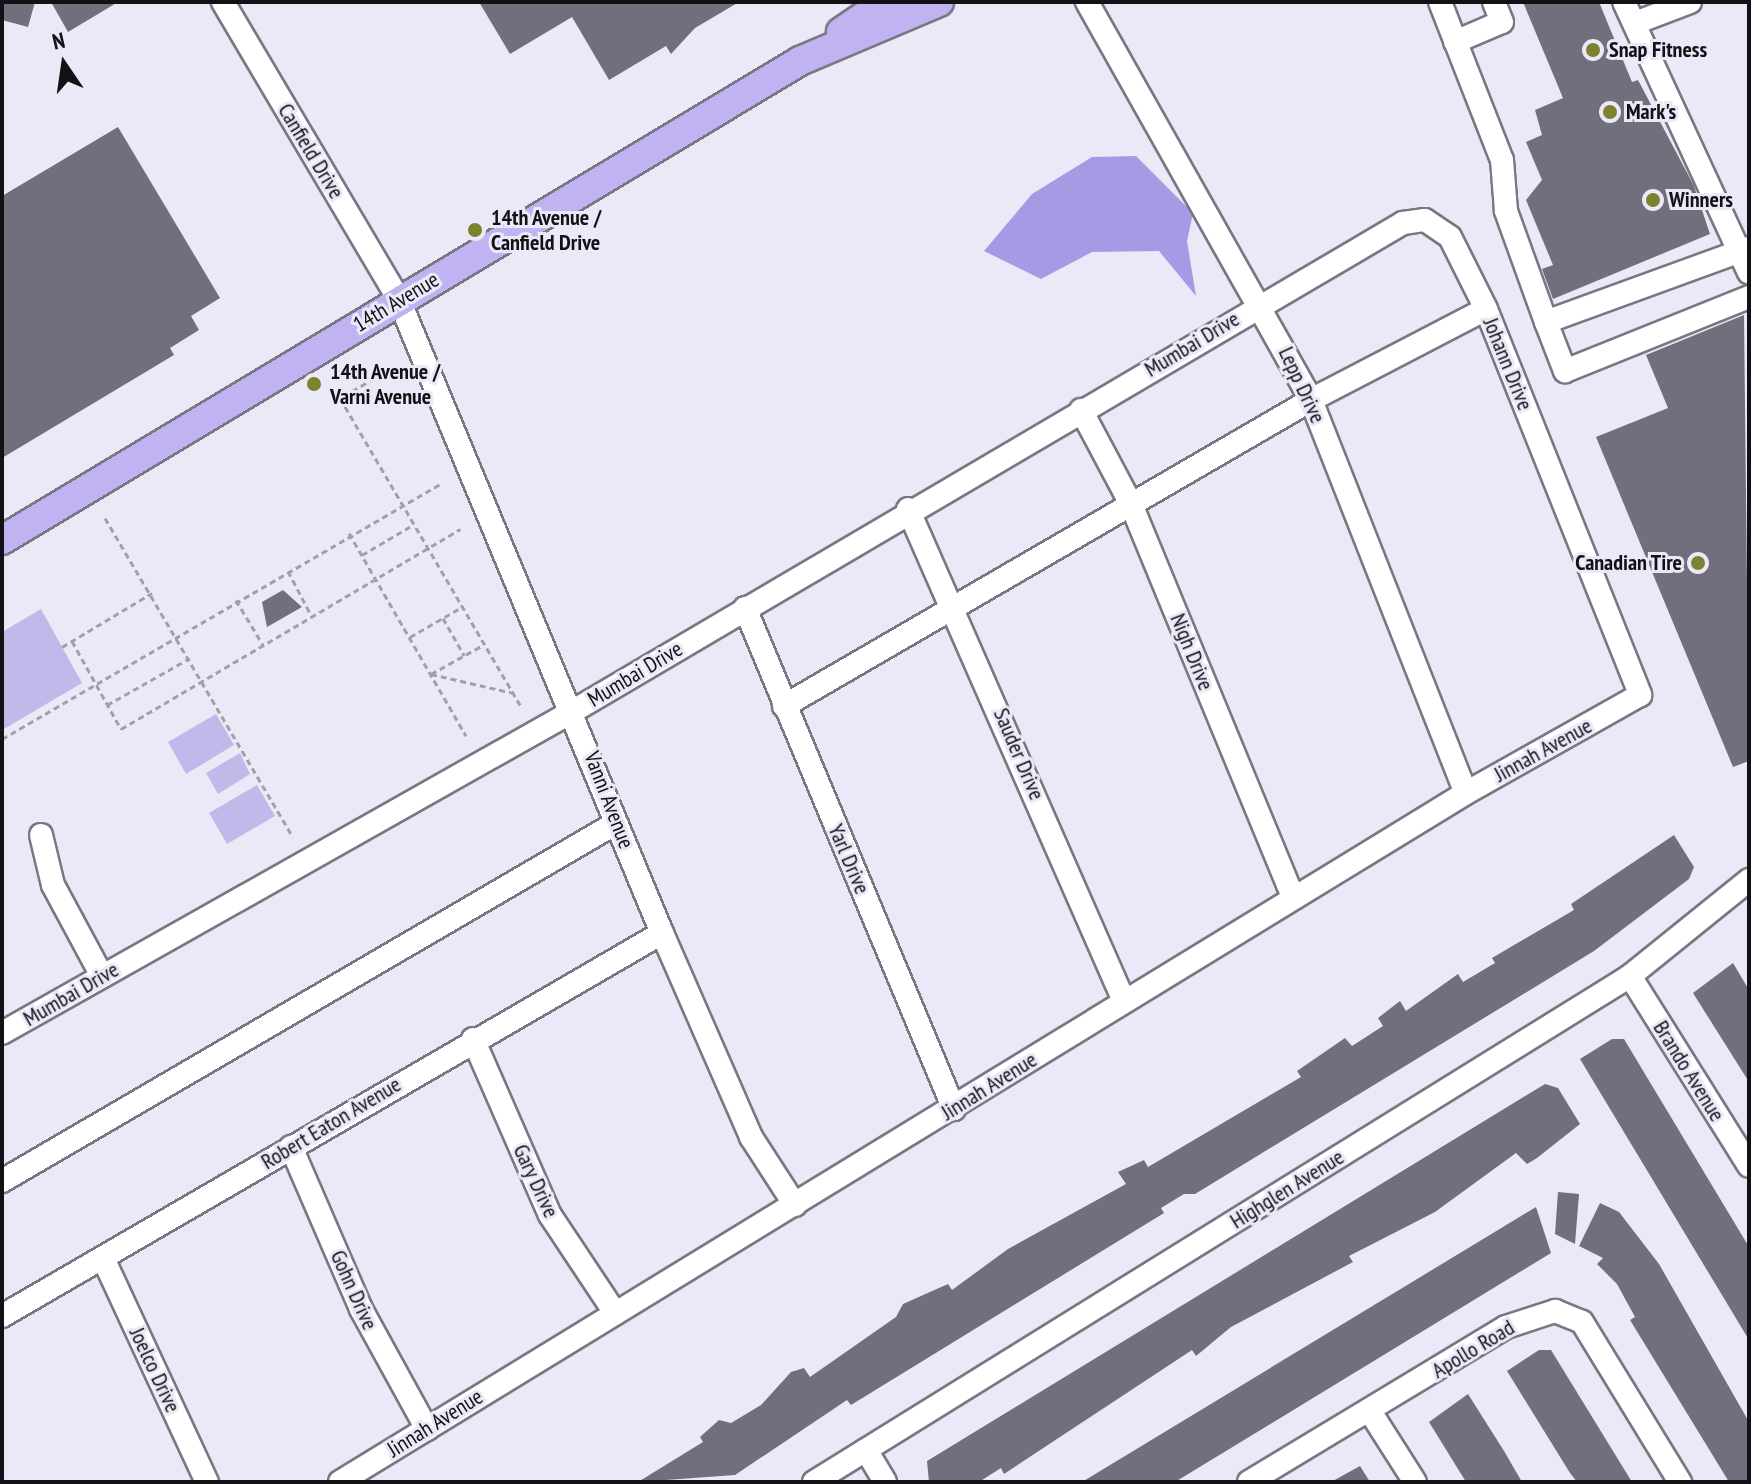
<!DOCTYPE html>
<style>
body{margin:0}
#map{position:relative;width:1751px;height:1484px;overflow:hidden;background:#ebe9f7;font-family:"PT Sans Narrow",sans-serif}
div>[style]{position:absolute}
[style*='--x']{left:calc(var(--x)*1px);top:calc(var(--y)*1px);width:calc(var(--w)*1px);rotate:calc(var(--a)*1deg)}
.green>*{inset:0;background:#c1b9ea}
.water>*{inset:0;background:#a899e4}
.building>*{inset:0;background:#716f7c}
.path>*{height:3px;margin-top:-1.5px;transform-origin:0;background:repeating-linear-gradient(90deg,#a1a0aa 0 6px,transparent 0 10px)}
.roads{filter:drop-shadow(2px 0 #797783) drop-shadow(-2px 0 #797783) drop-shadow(0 2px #797783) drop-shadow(0 -2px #797783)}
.minor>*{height:22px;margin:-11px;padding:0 11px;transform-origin:11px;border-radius:11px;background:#fff}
.major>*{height:28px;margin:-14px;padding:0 14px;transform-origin:14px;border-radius:14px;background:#c1b2f1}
.dots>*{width:22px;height:22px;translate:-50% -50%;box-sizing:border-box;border:4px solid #ebe9f7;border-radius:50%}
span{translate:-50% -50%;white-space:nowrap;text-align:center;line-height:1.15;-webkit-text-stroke:6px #ebe9f7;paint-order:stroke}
.poi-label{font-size:22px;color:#121116;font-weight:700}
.left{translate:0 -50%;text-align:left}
.right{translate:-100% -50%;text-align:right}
.street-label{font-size:22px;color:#121116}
.frame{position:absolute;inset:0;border:4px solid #121116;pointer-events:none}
.north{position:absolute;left:24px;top:24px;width:80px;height:80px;-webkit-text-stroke:6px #ebe9f7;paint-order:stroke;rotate:347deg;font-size:22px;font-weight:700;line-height:32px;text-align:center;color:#121116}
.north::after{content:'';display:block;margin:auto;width:28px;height:36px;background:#121116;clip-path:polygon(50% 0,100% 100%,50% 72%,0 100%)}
</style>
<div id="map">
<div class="green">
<div style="clip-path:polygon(41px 609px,82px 683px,4px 729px,2px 632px)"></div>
<div style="clip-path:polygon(216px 714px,234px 745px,186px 774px,168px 742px)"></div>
<div style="clip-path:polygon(240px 753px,250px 774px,218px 794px,206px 773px)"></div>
<div style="clip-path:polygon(257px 785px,275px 816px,227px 844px,209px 813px)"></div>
</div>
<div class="water">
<div style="clip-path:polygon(1136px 156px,1193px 213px,1187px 241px,1196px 296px,1159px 251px,1092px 252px,1041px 279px,984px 251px,1032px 194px,1092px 157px)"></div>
</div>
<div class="building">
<div style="clip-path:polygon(2px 2px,35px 2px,28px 27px,2px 20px)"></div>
<div style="clip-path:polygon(51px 2px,118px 2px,68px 32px)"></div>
<div style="clip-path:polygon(479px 2px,739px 2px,695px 28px,671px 54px,666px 46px,609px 80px,572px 17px,510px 54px)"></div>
<div style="clip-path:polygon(1523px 2px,1599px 2px,1632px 82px,1638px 80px,1694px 186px,1710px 234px,1553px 299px,1542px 269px,1553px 265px,1526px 200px,1542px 180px,1526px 142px,1542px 135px,1535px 110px,1563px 98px)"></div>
<div style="clip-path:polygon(118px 127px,220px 298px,191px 316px,199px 330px,170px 348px,174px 355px,2px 458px,2px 196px)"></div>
<div style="clip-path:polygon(1744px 315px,1749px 761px,1733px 767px,1596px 437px,1668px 408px,1646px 355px)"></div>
<div style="clip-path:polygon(283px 590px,302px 607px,267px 627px,262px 602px)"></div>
<div style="clip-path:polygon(1674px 835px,1694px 867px,1689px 879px,1594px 951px,1195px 1194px,1184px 1194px,1161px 1208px,1164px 1213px,851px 1405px,847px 1400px,735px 1475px,638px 1482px,703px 1442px,700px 1437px,719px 1420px,731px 1423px,761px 1405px,791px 1372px,804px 1368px,810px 1377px,896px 1317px,903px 1304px,948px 1284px,952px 1290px,1008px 1249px,1126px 1184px,1118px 1172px,1144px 1160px,1148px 1167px,1301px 1077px,1297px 1071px,1345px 1038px,1352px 1046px,1383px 1026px,1378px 1018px,1400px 1001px,1406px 1011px,1458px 974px,1463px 982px,1495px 963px,1492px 958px,1574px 910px,1571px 904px)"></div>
<div style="clip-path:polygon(1733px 963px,1749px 990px,1749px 1082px,1693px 993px)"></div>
<div style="clip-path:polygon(1612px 1039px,1624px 1039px,1749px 1247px,1749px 1340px,1580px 1059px)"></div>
<div style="clip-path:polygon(1545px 1084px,1558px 1088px,1580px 1124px,1537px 1158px,1527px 1164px,1516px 1153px,1435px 1212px,1349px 1256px,1353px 1262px,1231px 1327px,1196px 1356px,1192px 1350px,1004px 1474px,1001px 1468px,979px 1482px,929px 1482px,927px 1461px)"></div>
<div style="clip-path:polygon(1558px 1192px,1579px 1194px,1575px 1244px,1555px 1234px)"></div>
<div style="clip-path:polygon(1600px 1203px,1619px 1212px,1659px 1264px,1749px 1422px,1749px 1482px,1729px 1482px,1630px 1320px,1635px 1317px,1617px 1284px,1597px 1264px,1603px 1258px,1579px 1246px)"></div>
<div style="clip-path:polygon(1536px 1207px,1551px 1253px,1175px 1482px,1082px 1482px)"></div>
<div style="clip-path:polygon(1539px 1350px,1551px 1350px,1632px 1482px,1577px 1482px,1570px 1473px,1507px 1371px)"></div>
<div style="clip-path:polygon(1468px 1394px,1504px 1451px,1522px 1482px,1466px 1482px,1429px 1422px)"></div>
<div style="clip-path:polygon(1360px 1466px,1370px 1482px,1331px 1482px)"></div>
</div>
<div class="path">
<div style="--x:392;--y:368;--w:60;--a:150"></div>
<div style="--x:340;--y:398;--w:356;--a:59.6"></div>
<div style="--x:105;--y:518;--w:370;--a:59.5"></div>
<div style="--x:349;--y:533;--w:234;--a:60"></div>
<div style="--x:362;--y:555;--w:59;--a:-30.5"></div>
<div style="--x:288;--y:571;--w:52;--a:62.4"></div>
<div style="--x:236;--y:600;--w:52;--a:59"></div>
<div style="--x:443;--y:618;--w:43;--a:60.4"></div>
<div style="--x:410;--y:637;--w:60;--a:-30"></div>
<div style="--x:72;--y:641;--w:101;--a:60.9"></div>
<div style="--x:121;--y:729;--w:394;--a:-30.5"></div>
<div style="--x:62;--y:647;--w:105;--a:-31"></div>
<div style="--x:431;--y:674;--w:84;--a:13"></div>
<div style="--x:431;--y:674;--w:60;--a:-29.1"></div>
<div style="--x:107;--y:705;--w:95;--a:-29.5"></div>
<div style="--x:2;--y:739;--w:509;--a:-30.19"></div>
</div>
<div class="roads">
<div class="minor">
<div style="--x:223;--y:2;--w:346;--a:59.4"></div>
<div style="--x:399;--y:300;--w:685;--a:67.44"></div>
<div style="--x:662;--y:933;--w:223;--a:66.4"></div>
<div style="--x:751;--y:1137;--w:81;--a:57.1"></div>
<div style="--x:1087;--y:2;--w:457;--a:60.6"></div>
<div style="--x:1311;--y:400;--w:422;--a:68.5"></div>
<div style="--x:1440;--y:2;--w:170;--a:68.6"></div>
<div style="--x:1502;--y:160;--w:51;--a:85.5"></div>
<div style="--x:1506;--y:211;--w:118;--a:70.2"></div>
<div style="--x:1624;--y:2;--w:298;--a:65.2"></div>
<div style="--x:1635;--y:23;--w:59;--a:-20.9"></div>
<div style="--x:1455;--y:42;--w:51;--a:-23.1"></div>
<div style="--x:1502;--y:22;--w:22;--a:-112"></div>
<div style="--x:1749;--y:248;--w:216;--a:160"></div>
<div style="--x:1546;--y:322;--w:53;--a:68.8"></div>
<div style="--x:1565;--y:371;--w:198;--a:-21.9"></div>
<div style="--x:1081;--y:410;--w:106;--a:62"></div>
<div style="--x:1131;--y:504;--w:426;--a:67.6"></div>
<div style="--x:908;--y:509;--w:537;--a:66.3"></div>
<div style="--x:745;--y:608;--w:543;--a:67.36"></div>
<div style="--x:784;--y:706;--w:609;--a:-30.14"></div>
<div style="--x:1311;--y:400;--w:197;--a:-27.5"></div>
<div style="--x:41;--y:835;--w:51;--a:76.5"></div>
<div style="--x:53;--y:885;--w:103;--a:61.7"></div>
<div style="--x:1630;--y:976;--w:224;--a:57.9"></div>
<div style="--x:2;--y:1033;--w:658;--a:-29.41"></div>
<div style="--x:575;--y:710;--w:961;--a:-30.46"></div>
<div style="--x:1403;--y:223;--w:22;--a:-8"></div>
<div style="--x:1425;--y:220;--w:30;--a:34"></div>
<div style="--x:1450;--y:237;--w:80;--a:63.4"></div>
<div style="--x:1486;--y:309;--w:416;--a:68.2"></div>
<div style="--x:1640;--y:695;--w:200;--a:150.6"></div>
<div style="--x:1466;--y:793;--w:1320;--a:148.54"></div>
<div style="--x:473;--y:1039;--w:192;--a:66.4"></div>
<div style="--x:550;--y:1215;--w:118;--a:56.4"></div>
<div style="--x:291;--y:1147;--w:176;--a:66.6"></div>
<div style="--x:361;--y:1309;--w:137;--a:61.2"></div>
<div style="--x:2;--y:1181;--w:711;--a:-30.24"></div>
<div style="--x:103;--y:1258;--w:247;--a:65.1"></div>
<div style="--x:2;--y:1316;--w:763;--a:-30.13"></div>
<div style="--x:1371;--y:1413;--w:82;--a:57.5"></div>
<div style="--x:866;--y:1450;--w:37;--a:59"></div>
<div style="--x:814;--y:1482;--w:960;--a:-31.8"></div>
<div style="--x:1630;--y:976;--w:153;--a:-38.9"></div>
<div style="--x:1249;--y:1482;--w:300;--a:-31.1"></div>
<div style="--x:1506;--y:1327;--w:52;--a:-18.1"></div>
<div style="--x:1555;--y:1311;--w:29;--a:22"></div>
<div style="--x:1582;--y:1322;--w:188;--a:58.5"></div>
</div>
<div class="major">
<div style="--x:841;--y:32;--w:53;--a:-34.3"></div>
<div style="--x:2;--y:540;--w:931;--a:-30.97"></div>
<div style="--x:800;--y:61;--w:151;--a:-23"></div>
</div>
</div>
<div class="dots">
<div style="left:1593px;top:50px;background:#7d822d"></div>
<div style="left:1610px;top:112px;background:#7d822d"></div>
<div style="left:1653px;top:200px;background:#7d822d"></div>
<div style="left:475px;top:230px;background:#7d822d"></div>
<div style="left:314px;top:384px;background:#7d822d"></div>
<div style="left:1698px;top:563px;background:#7d822d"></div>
</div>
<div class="poi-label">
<span class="left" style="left:1609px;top:50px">Snap Fitness</span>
<span class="left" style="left:1626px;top:112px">Mark's</span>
<span class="left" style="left:1669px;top:200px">Winners</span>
<span class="left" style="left:491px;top:230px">14th Avenue /<br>Canfield Drive</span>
<span class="left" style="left:330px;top:384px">14th Avenue /<br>Varni Avenue</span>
<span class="right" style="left:1682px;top:563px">Canadian Tire</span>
</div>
<div class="street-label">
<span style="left:311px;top:151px;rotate:59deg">Canfield Drive</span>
<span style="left:396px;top:302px;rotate:-31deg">14th Avenue</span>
<span style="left:1192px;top:344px;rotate:-31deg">Mumbai Drive</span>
<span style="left:1508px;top:364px;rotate:68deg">Johann Drive</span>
<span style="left:1302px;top:385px;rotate:65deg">Lepp Drive</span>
<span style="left:1192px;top:652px;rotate:68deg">Nigh Drive</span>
<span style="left:635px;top:674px;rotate:-31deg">Mumbai Drive</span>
<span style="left:1543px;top:750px;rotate:-29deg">Jinnah Avenue</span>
<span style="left:1019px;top:754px;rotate:67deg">Sauder Drive</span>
<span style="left:609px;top:800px;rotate:69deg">Vanni Avenue</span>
<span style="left:849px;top:859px;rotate:67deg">Yarl Drive</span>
<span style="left:71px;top:994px;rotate:-30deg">Mumbai Drive</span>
<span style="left:1689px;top:1071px;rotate:58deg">Brando Avenue</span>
<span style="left:989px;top:1086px;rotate:-32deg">Jinnah Avenue</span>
<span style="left:331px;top:1123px;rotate:-31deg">Robert Eaton Avenue</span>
<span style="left:536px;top:1181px;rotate:65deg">Gary Drive</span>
<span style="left:1287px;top:1189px;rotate:-32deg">Highglen Avenue</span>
<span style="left:354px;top:1290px;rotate:66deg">Gohn Drive</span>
<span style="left:1473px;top:1349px;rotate:-31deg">Apollo Road</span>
<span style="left:155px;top:1370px;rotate:65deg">Joelco Drive</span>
<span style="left:435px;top:1423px;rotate:-32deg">Jinnah Avenue</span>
</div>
<div class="frame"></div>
<div class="north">N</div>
</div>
